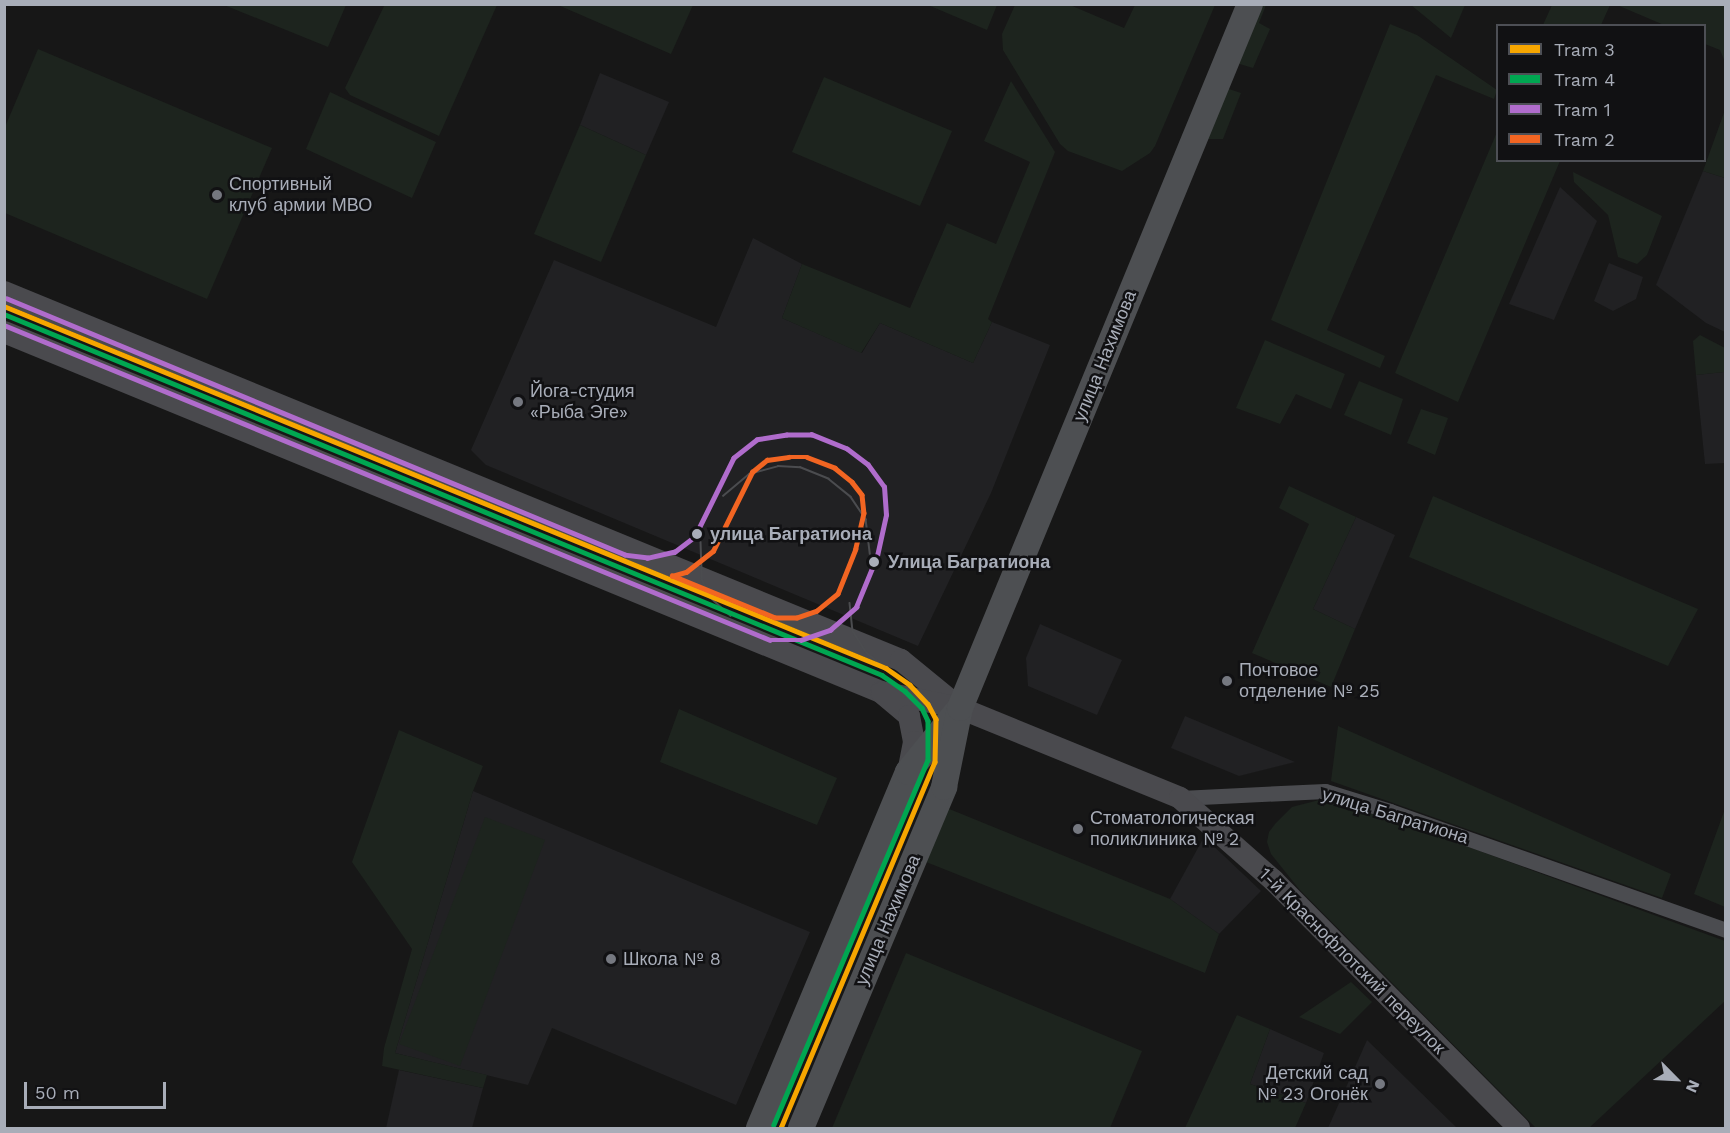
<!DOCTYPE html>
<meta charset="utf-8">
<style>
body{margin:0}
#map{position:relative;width:1730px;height:1133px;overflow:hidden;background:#171717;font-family:"Work Sans",sans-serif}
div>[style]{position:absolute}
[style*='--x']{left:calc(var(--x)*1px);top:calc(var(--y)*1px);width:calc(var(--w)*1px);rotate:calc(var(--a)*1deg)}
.built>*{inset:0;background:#212123}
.green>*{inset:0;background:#1d241e}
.street>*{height:15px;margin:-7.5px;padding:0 7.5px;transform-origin:7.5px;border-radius:7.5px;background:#4b4c50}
.secondary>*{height:22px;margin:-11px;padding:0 11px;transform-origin:11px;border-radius:11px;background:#4a4a4e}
.primary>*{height:26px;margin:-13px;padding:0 13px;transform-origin:13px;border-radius:13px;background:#4d4f52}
.tram>*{height:1.5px;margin:-0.75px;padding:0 0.75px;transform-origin:0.75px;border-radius:0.75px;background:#4b4c4f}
.tram-1>*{height:4.5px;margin:-2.25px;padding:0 2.25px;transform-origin:2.25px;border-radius:2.25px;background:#f7a600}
.tram-2>*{height:4.5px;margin:-2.25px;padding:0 2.25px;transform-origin:2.25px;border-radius:2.25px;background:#00a651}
.tram-3>*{height:4.5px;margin:-2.25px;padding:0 2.25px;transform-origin:2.25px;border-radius:2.25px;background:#b06ccc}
.tram-4>*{height:4.5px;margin:-2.25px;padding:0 2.25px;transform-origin:2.25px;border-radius:2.25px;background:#f26522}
.dots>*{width:16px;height:16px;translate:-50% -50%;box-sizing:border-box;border:3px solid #111113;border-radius:50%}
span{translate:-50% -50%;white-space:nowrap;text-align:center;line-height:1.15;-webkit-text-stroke:5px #111113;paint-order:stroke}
.poi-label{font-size:18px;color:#a8adb8}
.left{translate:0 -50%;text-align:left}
.right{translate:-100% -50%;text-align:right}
.street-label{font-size:18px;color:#a8adb8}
.stop-label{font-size:18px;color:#a8adb8;font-weight:700}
.frame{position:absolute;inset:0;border:6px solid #a8adb8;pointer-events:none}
.legend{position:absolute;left:1496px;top:24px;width:210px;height:138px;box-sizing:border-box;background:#111113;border:2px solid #4d4f55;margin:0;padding:8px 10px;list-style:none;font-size:18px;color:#a8adb8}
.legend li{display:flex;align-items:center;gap:12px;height:30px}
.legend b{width:30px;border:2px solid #4d4f55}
.north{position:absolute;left:1646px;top:1049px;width:60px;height:60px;-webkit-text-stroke:4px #111113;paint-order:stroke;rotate:114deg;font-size:16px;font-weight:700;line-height:24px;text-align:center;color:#a8adb8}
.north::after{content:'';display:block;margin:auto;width:21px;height:27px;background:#a8adb8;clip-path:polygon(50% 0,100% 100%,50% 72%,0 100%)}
.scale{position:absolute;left:24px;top:1082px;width:142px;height:27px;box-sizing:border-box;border:3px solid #a8adb8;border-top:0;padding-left:8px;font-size:18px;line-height:21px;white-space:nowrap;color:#a8adb8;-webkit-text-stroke:4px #111113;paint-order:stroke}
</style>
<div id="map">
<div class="built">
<div style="clip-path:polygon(600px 73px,669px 102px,646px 155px,580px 125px)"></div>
<div style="clip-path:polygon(1703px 171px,1725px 178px,1725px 332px,1706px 323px,1656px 285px)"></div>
<div style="clip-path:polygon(1560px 187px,1597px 221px,1554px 320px,1509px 304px)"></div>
<div style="clip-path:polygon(753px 238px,802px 264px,782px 318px,862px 353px,880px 323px,973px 363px,992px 322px,1050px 345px,991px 493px,918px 646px,486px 465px,471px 450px,554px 260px,716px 327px)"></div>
<div style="clip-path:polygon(1609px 263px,1643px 277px,1636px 299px,1613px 311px,1594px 301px)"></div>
<div style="clip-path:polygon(1724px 362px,1725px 463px,1705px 464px,1696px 375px,1723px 372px)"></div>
<div style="clip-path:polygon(1356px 517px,1395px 535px,1355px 629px,1313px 609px)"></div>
<div style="clip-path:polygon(1040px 624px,1122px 660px,1097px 715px,1028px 686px,1026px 658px)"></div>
<div style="clip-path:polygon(1185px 716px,1295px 762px,1239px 776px,1171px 748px)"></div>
<div style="clip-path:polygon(473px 791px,810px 932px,736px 1105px,552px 1028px,528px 1085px,395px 1053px)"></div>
<div style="clip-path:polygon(1204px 837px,1261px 891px,1219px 934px,1170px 899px)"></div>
<div style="clip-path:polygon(1270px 1029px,1324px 1053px,1306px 1103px,1250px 1084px)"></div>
<div style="clip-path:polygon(1367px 1040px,1457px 1128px,1328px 1128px)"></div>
<div style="clip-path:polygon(399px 1070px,483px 1088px,472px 1128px,386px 1128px)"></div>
</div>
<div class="green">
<div style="clip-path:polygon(385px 4px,497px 5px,439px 136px,350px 95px,345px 88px)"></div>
<div style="clip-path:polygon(224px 5px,346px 5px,328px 47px)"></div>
<div style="clip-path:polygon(558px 5px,693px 4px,693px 5px,671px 54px)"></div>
<div style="clip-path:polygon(928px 5px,997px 5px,987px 30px)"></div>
<div style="clip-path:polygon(1015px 5px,1070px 5px,1124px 28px,1135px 5px,1215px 5px,1155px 146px,1150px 153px,1122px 171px,1068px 151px,1060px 144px,1003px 50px,1002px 34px)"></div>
<div style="clip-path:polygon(1256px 5px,1266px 5px,1259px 23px,1270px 29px,1253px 68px,1233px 62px)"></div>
<div style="clip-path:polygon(1411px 5px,1465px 5px,1451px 38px)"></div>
<div style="clip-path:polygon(1552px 5px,1552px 4px,1610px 5px,1601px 25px,1543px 25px)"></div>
<div style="clip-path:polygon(1617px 5px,1725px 5px,1725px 62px,1720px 50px,1705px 44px,1704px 26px,1664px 25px)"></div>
<div style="clip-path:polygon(1390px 24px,1417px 35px,1497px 90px,1494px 99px,1436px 75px,1327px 330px,1385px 356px,1380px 368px,1271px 320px)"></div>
<div style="clip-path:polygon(38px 49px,272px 148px,207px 299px,5px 213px,5px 127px)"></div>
<div style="clip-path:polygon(824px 77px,952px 131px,920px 206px,792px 152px)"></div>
<div style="clip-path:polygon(1011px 81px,1055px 152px,988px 319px,992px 322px,973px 363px,880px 323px,861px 353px,782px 318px,802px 264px,910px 308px,947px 223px,996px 244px,1030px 162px,984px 141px)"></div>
<div style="clip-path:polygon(1223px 87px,1241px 93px,1223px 139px,1203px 139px)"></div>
<div style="clip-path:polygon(330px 92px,436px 142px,412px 198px,306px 149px)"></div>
<div style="clip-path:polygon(1725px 110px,1725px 178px,1703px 171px)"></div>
<div style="clip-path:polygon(580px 125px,646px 155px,601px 262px,534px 234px)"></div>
<div style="clip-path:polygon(1497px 132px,1498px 160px,1560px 161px,1458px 402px,1395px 373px)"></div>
<div style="clip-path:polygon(1573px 172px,1662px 216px,1647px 255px,1637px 264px,1618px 257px,1608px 215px,1574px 182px)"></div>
<div style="clip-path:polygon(1700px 335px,1725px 348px,1724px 372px,1696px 375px,1693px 341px)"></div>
<div style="clip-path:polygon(1265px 340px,1345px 374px,1331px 409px,1296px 394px,1280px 424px,1236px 408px)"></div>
<div style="clip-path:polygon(1359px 381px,1403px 399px,1391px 435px,1344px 415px)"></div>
<div style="clip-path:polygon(1421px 409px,1448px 418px,1435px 455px,1407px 443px)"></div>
<div style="clip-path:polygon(1289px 486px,1356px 517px,1313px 609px,1355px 629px,1331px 687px,1252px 653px,1309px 524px,1279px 508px)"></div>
<div style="clip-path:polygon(1433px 496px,1698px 609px,1668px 666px,1409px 557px)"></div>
<div style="clip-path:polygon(679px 709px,837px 778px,817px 825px,660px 762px)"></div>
<div style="clip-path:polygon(1338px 726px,1671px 874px,1662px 898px,1331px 781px)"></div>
<div style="clip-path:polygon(399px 730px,483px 766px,473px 791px,395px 1053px,487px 1075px,483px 1088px,382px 1066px,384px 1048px,412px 949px,352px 862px)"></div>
<div style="clip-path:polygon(1319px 800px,1340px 802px,1381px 815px,1725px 941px,1725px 1001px,1589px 1128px,1536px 1128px,1299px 889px,1271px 854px,1267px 842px,1269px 832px,1275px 824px,1292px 807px)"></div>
<div style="clip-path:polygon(942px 806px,1170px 899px,1219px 934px,1205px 973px,921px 860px)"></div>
<div style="clip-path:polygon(1725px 809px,1725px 907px,1694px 894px)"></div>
<div style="clip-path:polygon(485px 817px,545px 840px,460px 1066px,399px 1044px)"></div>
<div style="clip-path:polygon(906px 953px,1142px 1051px,1110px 1128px,832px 1128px)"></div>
<div style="clip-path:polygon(1351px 982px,1372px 1002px,1340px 1034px,1299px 1017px)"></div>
<div style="clip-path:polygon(1237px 1015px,1270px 1029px,1250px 1084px,1306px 1103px,1295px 1128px,1185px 1128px)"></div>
</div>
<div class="street">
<div style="--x:1180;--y:798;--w:145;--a:-2.8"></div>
<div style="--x:1325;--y:791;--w:68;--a:17.1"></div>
<div style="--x:1390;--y:811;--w:356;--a:19.5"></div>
</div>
<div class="secondary">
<div style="--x:4;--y:292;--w:970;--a:22.31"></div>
<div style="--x:901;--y:660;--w:71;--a:39.3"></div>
<div style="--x:4;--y:332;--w:948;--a:22.32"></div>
<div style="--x:881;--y:692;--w:81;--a:11.4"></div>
<div style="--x:960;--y:708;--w:238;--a:22.2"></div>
<div style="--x:1180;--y:798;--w:124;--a:41.4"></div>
<div style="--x:1273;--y:880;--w:349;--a:45.2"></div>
<div style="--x:882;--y:693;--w:35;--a:40"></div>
<div style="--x:909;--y:716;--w:26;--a:79"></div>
<div style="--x:914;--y:742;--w:31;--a:101"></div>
</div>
<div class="primary">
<div style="--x:759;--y:1128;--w:386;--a:-67.3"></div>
<div style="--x:908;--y:772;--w:76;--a:-50.9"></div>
<div style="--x:801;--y:1128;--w:370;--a:-67.2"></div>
<div style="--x:944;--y:787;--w:81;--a:-78.6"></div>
<div style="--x:960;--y:708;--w:761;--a:-67.61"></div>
</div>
<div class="tram">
<div style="--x:723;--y:496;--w:34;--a:-40"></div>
<div style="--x:749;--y:474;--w:30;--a:-15"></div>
<div style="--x:778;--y:466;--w:22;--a:3"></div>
<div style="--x:800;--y:467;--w:31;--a:22"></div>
<div style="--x:829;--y:479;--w:28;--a:39"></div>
<div style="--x:851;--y:497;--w:27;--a:56"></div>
<div style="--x:866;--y:519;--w:35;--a:83"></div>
<div style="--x:701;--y:542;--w:37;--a:88"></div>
<div style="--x:702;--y:579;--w:20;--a:66"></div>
<div style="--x:710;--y:597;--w:28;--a:42"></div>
<div style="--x:850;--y:603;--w:28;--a:84"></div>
<div style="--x:853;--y:631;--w:25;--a:58"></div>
<div style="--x:866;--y:652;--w:26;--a:39"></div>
</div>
<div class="tram-1">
<div style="--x:4;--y:306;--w:953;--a:22.31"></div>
<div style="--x:886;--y:668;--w:29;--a:35"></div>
<div style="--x:910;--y:685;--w:26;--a:47"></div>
<div style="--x:928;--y:704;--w:17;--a:62"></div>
<div style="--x:936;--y:719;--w:43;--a:91.3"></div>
<div style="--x:935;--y:762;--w:397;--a:112.8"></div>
</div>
<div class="tram-2">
<div style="--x:4;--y:314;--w:949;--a:22.35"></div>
<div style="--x:882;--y:675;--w:28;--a:35"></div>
<div style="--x:905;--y:691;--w:24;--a:45"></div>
<div style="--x:922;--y:708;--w:14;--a:65"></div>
<div style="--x:928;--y:721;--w:39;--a:90"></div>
<div style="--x:928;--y:760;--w:396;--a:112.9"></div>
</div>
<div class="tram-3">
<div style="--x:4;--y:325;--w:828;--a:22.35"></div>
<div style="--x:770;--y:640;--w:31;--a:0"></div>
<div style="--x:801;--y:640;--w:31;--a:-19"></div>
<div style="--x:830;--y:630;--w:35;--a:-41"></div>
<div style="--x:856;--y:607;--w:55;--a:-67.6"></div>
<div style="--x:877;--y:556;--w:42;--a:-77.6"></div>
<div style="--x:886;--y:515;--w:28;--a:-94"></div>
<div style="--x:884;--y:487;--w:27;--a:-126"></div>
<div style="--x:868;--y:465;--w:26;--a:-143"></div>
<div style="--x:847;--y:449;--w:38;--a:-158"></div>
<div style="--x:812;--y:435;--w:25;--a:180"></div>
<div style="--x:787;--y:435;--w:30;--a:171"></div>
<div style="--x:757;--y:440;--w:29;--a:142"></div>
<div style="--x:734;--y:458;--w:88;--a:116.3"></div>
<div style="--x:695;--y:537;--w:25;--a:143"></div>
<div style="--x:675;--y:552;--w:28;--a:167"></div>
<div style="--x:648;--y:558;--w:23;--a:-173"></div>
<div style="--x:625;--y:555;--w:669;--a:-157.5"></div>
</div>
<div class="tram-4">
<div style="--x:789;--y:457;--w:18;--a:0"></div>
<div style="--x:807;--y:457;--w:30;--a:21"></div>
<div style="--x:835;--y:468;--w:22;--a:39"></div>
<div style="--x:852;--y:482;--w:16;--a:52"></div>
<div style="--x:862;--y:495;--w:18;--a:84"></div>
<div style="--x:864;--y:513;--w:37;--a:103"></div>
<div style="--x:856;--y:549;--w:48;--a:111.8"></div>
<div style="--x:838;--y:594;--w:27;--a:141"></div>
<div style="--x:817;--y:611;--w:21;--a:161"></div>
<div style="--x:797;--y:618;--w:22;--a:180"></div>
<div style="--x:775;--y:618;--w:111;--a:-157.8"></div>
<div style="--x:672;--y:576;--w:15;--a:-16"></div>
<div style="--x:686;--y:572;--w:34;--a:-38"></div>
<div style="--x:713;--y:551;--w:88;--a:-63.7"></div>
<div style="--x:752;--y:472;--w:19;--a:-39"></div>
<div style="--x:767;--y:460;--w:22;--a:-8"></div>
</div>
<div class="dots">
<div style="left:217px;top:195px;background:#757880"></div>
<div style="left:518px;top:402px;background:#757880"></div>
<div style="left:697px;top:534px;background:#a8adb8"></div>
<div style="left:874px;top:562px;background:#a8adb8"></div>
<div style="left:1227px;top:681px;background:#757880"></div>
<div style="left:1078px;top:829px;background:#757880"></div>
<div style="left:611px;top:959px;background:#757880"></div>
<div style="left:1380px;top:1084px;background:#757880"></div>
</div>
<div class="poi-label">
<span class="left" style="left:229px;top:195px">Спортивный<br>клуб армии МВО</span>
<span class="left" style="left:530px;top:402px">Йога-студия<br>«Рыба Эге»</span>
<span class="left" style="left:1239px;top:681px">Почтовое<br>отделение № 25</span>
<span class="left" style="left:1090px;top:829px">Стоматологическая<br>поликлиника № 2</span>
<span class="left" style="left:623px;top:959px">Школа № 8</span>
<span class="right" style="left:1368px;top:1084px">Детский сад<br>№ 23 Огонёк</span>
</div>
<div class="street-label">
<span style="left:1105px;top:356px;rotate:-68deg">улица Нахимова</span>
<span style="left:1395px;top:816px;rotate:17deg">улица Багратиона</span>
<span style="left:888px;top:920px;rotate:-67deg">улица Нахимова</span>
<span style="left:1352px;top:961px;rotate:45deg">1-й Краснофлотский переулок</span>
</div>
<div class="stop-label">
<span class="left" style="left:710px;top:534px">улица Багратиона</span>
<span class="left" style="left:888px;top:562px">Улица Багратиона</span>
</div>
<div class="frame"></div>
<ul class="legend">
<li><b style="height:8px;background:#f7a600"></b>Tram 3</li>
<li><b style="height:8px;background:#00a651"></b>Tram 4</li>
<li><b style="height:8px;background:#b06ccc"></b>Tram 1</li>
<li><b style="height:8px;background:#f26522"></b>Tram 2</li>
</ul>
<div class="north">N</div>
<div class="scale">50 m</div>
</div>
